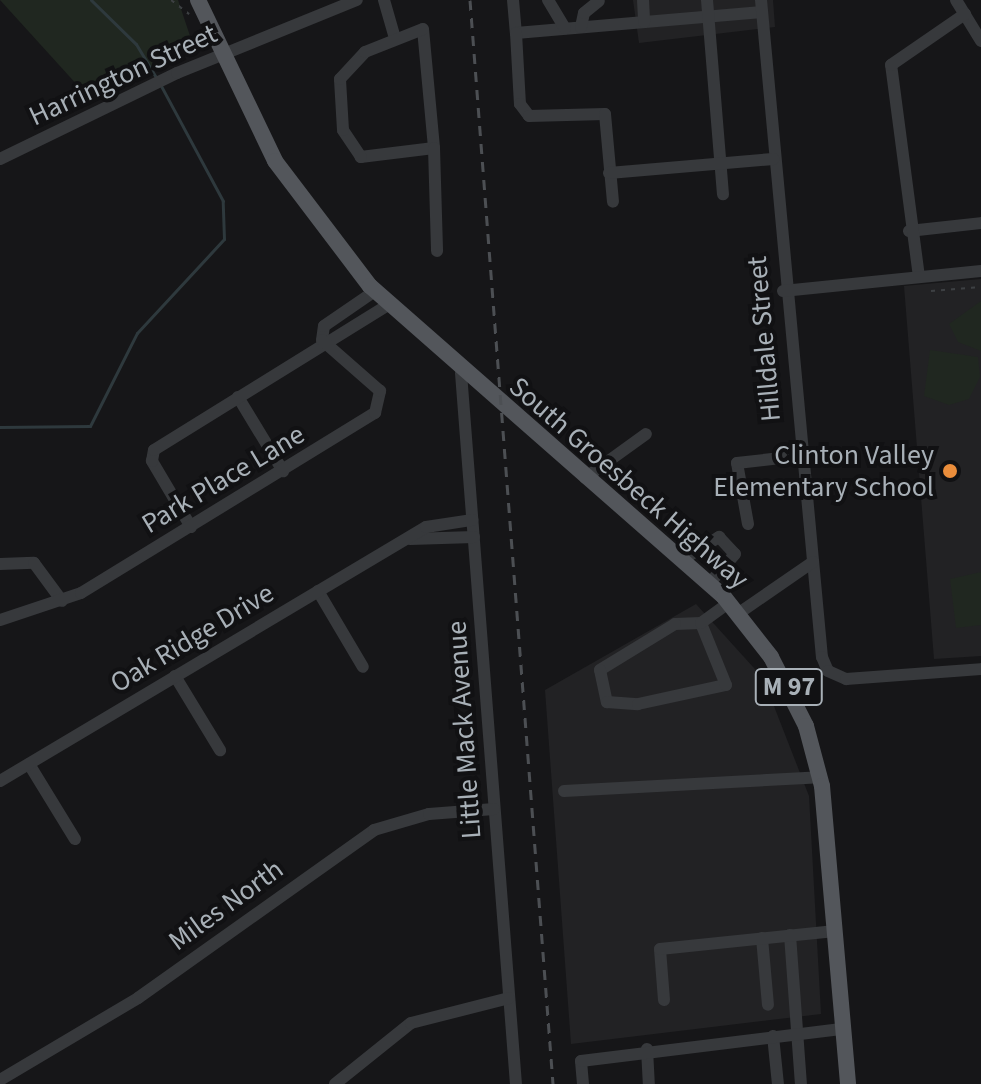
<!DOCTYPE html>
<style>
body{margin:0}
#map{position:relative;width:981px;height:1084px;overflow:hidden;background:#161618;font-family:"Source Sans 3",sans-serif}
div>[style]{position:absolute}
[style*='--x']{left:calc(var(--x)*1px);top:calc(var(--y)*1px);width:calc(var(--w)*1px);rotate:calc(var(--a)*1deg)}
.built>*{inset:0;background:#222224}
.green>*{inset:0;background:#202720}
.stream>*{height:3px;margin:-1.5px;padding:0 1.5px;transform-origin:1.5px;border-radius:1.5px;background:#2e393d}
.path>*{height:2px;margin-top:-1px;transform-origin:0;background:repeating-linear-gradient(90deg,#3d4043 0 4px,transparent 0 10px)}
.minor>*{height:12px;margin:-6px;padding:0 6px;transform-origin:6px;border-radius:6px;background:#37393c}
.major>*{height:16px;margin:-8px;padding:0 8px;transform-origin:8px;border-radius:8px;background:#53565b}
.rail>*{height:3px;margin-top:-1.5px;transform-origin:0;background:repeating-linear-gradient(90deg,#4c4f53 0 10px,transparent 0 18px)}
.dots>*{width:22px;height:22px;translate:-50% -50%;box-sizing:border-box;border:4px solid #111113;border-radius:50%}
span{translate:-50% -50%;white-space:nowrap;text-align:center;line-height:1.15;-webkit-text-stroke:8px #111113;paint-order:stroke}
.shield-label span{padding:2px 6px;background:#111113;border:2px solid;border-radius:6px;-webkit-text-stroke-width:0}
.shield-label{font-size:26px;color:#a8b0b7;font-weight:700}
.street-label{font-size:28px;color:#a8b0b7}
.poi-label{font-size:28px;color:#a8b0b7}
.right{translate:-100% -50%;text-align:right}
</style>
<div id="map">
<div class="built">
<div style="clip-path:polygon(633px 0,773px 0,775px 27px,639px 43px)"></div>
<div style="clip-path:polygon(981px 279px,981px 656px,934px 659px,904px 286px)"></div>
<div style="clip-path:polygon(696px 604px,763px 678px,809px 796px,821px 1014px,571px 1044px,545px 690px)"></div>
</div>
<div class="green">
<div style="clip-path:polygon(0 0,178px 0,193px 45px,89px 98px)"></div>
<div style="clip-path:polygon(981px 301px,981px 351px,958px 342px,949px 324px)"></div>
<div style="clip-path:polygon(930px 350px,978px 357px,980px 377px,969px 399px,949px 405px,924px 396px)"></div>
<div style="clip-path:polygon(981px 572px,981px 625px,956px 628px,950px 579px)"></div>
</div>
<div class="stream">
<div style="--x:91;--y:0;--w:63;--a:44.4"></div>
<div style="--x:136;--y:44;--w:39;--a:59"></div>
<div style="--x:0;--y:427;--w:90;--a:-0.6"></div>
<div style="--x:90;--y:426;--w:104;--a:-63.2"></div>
<div style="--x:137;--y:333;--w:128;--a:-47.2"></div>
<div style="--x:224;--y:239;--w:38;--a:-92"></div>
<div style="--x:223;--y:201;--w:133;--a:-118.3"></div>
</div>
<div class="path">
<div style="--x:171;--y:0;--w:23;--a:38"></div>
<div style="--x:931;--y:291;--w:50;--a:-4.6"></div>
</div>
<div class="minor">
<div style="--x:384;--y:0;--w:40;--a:74"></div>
<div style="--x:513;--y:0;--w:33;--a:85"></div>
<div style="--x:516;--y:33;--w:247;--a:-4.9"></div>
<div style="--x:548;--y:0;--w:33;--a:59"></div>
<div style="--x:643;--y:0;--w:22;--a:87"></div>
<div style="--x:707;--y:0;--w:195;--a:85.3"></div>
<div style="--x:761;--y:0;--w:660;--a:84.7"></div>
<div style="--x:822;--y:657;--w:15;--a:67"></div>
<div style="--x:828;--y:671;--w:20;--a:24"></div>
<div style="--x:846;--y:679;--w:135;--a:-4.2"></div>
<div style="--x:956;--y:0;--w:48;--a:58.6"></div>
<div style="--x:581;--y:27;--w:14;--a:-78"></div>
<div style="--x:584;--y:13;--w:19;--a:-39"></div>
<div style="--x:423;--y:29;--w:120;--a:84.7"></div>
<div style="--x:434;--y:148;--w:74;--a:173"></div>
<div style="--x:361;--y:157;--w:32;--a:-124"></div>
<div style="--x:343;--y:130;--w:51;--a:-93.4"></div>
<div style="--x:340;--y:79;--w:37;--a:-47"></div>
<div style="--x:365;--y:52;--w:62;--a:-21.6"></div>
<div style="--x:516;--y:33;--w:71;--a:86.8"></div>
<div style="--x:520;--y:104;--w:15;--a:53"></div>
<div style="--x:529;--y:116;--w:76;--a:-1.5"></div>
<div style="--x:605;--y:114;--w:88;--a:84.8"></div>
<div style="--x:434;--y:148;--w:103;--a:88.3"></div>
<div style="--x:0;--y:159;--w:197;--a:-25.9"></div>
<div style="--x:177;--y:73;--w:194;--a:-22.1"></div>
<div style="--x:609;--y:173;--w:165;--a:-4.9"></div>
<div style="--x:909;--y:231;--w:72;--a:-6.3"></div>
<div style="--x:919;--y:277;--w:214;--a:-97.5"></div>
<div style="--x:891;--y:65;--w:90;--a:-34.6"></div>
<div style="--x:783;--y:291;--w:199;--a:-5.8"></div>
<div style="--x:322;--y:340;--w:14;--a:-82"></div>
<div style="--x:324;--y:326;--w:62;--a:-34.5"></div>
<div style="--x:461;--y:373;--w:713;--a:85.58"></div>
<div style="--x:238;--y:397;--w:87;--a:58.7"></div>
<div style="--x:585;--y:478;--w:75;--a:-35.8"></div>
<div style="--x:748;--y:524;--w:62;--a:-100.2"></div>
<div style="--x:737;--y:463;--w:61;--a:-6.5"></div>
<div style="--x:191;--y:527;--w:77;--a:-120.6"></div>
<div style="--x:152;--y:461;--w:11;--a:-80"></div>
<div style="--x:154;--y:450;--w:275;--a:-31.8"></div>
<div style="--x:410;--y:539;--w:64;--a:-1.8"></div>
<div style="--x:682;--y:560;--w:44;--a:-31.9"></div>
<div style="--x:719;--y:537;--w:23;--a:47"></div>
<div style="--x:735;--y:554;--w:40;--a:131"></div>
<div style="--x:0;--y:564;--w:34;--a:-2"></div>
<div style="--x:34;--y:563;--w:47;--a:53.6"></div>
<div style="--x:318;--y:591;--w:88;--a:59.4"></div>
<div style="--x:739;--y:613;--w:90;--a:-34.6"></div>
<div style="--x:0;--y:620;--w:85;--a:-18.4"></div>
<div style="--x:81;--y:593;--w:345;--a:-31.5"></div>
<div style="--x:375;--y:413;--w:23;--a:-77"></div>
<div style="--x:380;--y:391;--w:77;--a:-138.7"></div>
<div style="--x:701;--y:623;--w:26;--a:178"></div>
<div style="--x:675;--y:624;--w:88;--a:148.5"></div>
<div style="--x:600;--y:670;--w:33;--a:78"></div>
<div style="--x:607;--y:702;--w:31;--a:4"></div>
<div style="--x:638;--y:704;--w:90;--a:-12.2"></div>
<div style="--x:726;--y:685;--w:67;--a:-112"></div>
<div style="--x:701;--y:623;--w:34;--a:-36"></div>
<div style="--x:175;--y:676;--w:87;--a:58.7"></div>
<div style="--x:29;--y:764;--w:88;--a:58.5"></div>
<div style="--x:0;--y:781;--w:496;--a:-30.8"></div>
<div style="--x:426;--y:527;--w:47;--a:-8.7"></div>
<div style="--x:564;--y:791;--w:256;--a:-3.1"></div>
<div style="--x:790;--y:935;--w:149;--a:85.8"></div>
<div style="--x:762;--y:938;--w:67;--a:84.9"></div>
<div style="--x:664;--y:1000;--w:51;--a:-94.5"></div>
<div style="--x:660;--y:949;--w:176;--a:-5.9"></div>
<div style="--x:773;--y:1036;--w:48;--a:84.1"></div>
<div style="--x:647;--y:1049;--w:35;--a:87"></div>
<div style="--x:0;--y:1080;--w:161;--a:-30.7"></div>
<div style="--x:138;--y:998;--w:290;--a:-35.4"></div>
<div style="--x:374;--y:830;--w:57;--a:-16.2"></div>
<div style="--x:429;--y:814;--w:65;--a:-4.4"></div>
<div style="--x:335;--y:1084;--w:97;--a:-38.8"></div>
<div style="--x:411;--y:1023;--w:101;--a:-14.3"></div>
<div style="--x:583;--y:1084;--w:23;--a:-95"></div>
<div style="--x:581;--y:1061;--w:264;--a:-7"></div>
</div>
<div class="major">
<div style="--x:198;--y:0;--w:178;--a:64.4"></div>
<div style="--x:275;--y:161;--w:157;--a:52.8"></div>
<div style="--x:370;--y:286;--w:471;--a:41.3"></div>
<div style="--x:724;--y:597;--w:76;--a:51.9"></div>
<div style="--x:771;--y:657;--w:77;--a:63.1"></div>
<div style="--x:806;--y:726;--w:62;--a:75.1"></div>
<div style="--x:822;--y:786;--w:299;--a:85"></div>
</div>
<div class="rail">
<div style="--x:470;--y:0;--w:1087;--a:85.62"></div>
</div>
<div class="dots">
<div style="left:950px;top:471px;background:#ea8d3b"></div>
</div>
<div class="shield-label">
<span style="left:789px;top:687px">M 97</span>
</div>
<div class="street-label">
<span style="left:123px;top:75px;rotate:-25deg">Harrington Street</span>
<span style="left:764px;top:339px;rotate:-95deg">Hilldale Street</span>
<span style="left:223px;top:479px;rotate:-31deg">Park Place Lane</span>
<span style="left:629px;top:483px;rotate:41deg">South Groesbeck Highway</span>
<span style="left:192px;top:638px;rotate:-31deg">Oak Ridge Drive</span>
<span style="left:464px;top:730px;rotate:-94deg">Little Mack Avenue</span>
<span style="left:226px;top:905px;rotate:-36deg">Miles North</span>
</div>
<div class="poi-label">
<span class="right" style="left:934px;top:471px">Clinton Valley<br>Elementary School</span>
</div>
</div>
